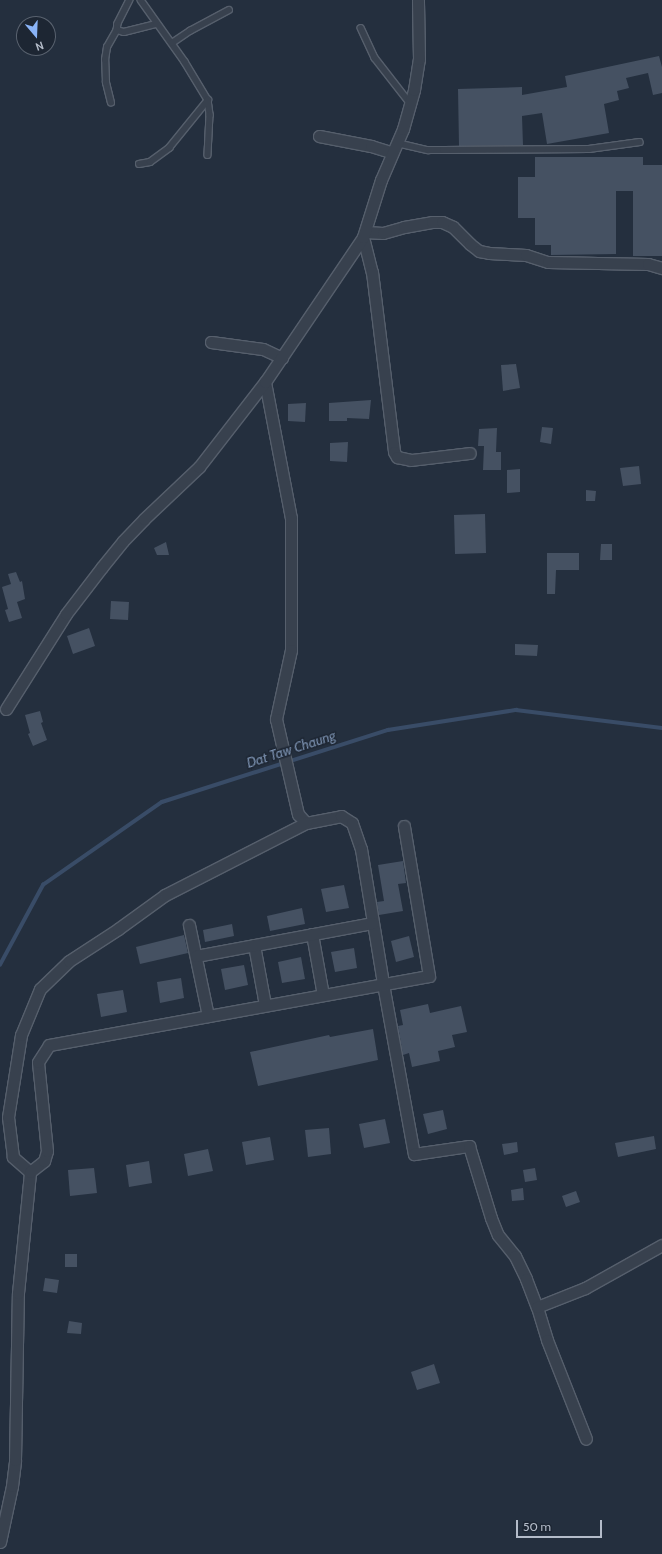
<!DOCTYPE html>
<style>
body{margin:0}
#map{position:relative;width:662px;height:1554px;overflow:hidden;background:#242f3e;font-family:Cabin,sans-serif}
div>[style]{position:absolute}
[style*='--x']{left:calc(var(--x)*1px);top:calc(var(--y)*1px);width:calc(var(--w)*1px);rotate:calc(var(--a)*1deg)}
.stream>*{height:3.5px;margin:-1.75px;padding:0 1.75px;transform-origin:1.75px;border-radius:1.75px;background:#394c67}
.building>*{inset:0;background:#455162}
.roads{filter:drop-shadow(1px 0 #565f6c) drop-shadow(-1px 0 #565f6c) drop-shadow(0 1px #565f6c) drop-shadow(0 -1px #565f6c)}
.service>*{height:5.5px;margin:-2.75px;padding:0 2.75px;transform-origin:2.75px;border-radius:2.75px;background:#38414e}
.minor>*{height:11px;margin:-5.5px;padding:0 5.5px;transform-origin:5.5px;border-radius:5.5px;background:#38414e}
span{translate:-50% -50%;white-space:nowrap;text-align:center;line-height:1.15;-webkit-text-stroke:3px #1d2633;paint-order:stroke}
.water-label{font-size:14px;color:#7c92b1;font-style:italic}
.north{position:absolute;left:16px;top:16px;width:40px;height:40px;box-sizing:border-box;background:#1d2633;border:1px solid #59626f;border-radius:50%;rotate:161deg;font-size:11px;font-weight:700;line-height:16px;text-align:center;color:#b4bcc9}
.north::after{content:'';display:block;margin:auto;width:14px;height:18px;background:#8ab4f8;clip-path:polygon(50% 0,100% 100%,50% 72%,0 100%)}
.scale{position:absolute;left:516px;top:1520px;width:86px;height:18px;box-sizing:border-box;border:2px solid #b4bcc9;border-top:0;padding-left:5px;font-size:12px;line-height:14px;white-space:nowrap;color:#b4bcc9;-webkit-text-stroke:3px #1d2633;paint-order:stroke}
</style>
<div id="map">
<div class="stream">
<div style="--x:0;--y:965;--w:91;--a:-61.7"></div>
<div style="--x:43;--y:885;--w:145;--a:-34.9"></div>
<div style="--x:162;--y:802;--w:237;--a:-17.7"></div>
<div style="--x:388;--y:730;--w:130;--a:-8.9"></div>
<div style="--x:516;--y:710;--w:147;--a:7"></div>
</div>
<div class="building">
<div style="clip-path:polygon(659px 56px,662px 67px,662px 93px,653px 95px,648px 73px,626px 78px,629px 88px,617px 91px,619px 100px,604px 104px,609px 133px,547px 144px,542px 113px,522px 116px,523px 145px,459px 146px,458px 89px,522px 87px,522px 95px,567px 87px,565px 76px)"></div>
<div style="clip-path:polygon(535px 157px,643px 157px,643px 165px,662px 165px,662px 256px,633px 256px,633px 191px,616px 191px,616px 254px,551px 255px,551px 245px,535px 245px,535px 218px,518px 218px,518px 177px,535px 177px)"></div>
<div style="clip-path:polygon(516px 364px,520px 388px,503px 391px,501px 365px)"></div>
<div style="clip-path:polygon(371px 400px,369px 419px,347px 418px,347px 421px,329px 421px,329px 403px)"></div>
<div style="clip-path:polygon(306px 403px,305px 422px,288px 421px,288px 404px)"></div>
<div style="clip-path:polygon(542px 427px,553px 428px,551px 444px,540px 442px)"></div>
<div style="clip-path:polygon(497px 428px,496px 452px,501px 452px,501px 470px,483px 470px,484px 446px,478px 446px,479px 429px)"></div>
<div style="clip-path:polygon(348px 442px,347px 462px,330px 461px,330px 443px)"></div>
<div style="clip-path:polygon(639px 466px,641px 484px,623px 486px,620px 468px)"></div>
<div style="clip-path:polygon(520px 469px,520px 492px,507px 493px,507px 470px)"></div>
<div style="clip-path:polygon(586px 490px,596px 491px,595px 501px,586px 501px)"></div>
<div style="clip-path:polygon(485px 514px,486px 553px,455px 554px,454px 515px)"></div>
<div style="clip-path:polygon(166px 542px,169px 555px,157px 555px,154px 548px)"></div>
<div style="clip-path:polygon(601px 544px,612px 544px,612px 560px,600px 560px)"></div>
<div style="clip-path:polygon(547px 553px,579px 553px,579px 570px,556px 570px,555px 594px,547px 594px)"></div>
<div style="clip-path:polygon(16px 572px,20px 582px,22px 581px,25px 599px,17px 602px,22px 618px,9px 622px,5px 610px,8px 609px,2px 587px,11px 584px,8px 574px)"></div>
<div style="clip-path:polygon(111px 601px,129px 602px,128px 620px,110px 619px)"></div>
<div style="clip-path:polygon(89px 628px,95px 646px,73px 654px,67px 636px)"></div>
<div style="clip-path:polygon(515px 644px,538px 645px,537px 656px,515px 655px)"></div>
<div style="clip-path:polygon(40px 711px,43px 722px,41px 723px,47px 740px,33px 746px,28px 734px,30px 733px,25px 715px)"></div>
<div style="clip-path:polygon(403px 861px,406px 883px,398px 884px,403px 911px,379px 915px,377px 902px,384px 901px,378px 865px)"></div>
<div style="clip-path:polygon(344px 885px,349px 908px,326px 912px,321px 889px)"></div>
<div style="clip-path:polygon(302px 908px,305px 924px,270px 931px,267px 916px)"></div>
<div style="clip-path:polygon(232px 924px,234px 936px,205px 942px,203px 930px)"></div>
<div style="clip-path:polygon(184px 935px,188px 953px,140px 964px,136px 947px)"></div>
<div style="clip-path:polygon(409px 936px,414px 957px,396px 962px,391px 941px)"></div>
<div style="clip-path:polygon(354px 948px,357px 968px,335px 972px,331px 952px)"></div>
<div style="clip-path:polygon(301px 957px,305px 979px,282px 983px,278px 962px)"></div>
<div style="clip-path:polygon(244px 965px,248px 985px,225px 990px,221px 969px)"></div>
<div style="clip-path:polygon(181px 978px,184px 998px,160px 1003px,157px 982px)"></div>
<div style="clip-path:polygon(123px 990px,127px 1012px,101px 1017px,97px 994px)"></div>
<div style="clip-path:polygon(428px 1004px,430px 1013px,461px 1006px,467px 1032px,452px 1035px,455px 1047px,438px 1051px,440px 1061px,412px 1067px,409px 1053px,403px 1055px,398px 1026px,403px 1025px,400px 1010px)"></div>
<div style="clip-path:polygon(373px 1029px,378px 1060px,258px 1086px,250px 1052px,329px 1035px,330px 1037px)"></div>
<div style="clip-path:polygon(443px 1110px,447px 1129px,428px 1134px,423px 1114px)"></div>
<div style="clip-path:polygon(385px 1119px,390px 1143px,364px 1148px,359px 1124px)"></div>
<div style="clip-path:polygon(329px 1128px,331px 1154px,308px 1157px,305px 1130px)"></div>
<div style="clip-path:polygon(654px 1136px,656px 1149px,618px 1157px,615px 1143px)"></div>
<div style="clip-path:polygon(270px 1137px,274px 1160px,246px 1165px,242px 1142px)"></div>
<div style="clip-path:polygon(517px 1142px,518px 1152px,504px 1155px,502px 1144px)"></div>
<div style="clip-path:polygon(208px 1149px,213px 1171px,188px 1176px,184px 1154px)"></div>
<div style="clip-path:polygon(149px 1161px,152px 1183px,129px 1187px,126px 1165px)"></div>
<div style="clip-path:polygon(94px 1168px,97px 1193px,70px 1196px,68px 1170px)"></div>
<div style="clip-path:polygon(535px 1168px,537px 1180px,525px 1182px,523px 1170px)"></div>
<div style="clip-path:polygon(523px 1188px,524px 1200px,512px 1201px,511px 1190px)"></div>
<div style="clip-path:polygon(576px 1191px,580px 1202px,566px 1207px,562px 1196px)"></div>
<div style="clip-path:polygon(65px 1254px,77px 1254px,77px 1267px,65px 1267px)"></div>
<div style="clip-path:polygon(45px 1278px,59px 1280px,57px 1293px,43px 1291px)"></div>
<div style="clip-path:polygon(69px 1321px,82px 1323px,81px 1334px,67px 1333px)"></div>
<div style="clip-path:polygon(434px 1364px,440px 1383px,417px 1390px,411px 1372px)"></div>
</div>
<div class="roads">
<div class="service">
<div style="--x:130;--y:0;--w:27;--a:117"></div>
<div style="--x:118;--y:24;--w:6;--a:99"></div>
<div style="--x:117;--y:30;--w:7;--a:16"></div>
<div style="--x:124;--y:32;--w:33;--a:-14"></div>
<div style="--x:141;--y:0;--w:76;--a:54.6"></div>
<div style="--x:185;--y:62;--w:44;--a:58.8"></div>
<div style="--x:208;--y:100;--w:15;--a:82"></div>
<div style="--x:210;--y:115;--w:40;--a:92.9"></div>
<div style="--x:361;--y:28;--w:33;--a:65"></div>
<div style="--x:375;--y:58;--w:57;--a:52.1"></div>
<div style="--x:172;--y:43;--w:22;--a:-34"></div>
<div style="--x:190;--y:31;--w:44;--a:-28.3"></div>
<div style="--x:111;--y:103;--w:21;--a:-104"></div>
<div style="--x:106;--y:83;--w:23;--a:-92"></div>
<div style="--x:105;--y:60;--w:13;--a:-81"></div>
<div style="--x:107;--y:47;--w:20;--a:-60"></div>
<div style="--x:397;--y:143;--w:32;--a:13"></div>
<div style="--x:428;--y:150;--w:15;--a:0"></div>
<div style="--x:443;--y:150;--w:146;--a:-0.4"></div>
<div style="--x:589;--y:149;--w:51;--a:-7.8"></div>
<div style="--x:139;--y:164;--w:11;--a:-10"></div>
<div style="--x:150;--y:162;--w:24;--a:-36"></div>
<div style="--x:169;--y:148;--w:62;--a:-50.9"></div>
</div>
<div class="minor">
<div style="--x:319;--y:136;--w:53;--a:10.9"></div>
<div style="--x:371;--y:146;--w:21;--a:17"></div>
<div style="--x:365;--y:232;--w:18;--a:3"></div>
<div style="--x:383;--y:233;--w:22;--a:-16"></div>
<div style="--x:404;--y:227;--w:28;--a:-10"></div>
<div style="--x:432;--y:222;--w:10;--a:0"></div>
<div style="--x:442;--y:222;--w:12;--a:24"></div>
<div style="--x:453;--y:227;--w:24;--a:45"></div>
<div style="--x:470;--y:244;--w:11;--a:38"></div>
<div style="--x:479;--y:251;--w:10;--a:11"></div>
<div style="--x:489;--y:253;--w:37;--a:3"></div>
<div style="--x:526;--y:255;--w:23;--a:18"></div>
<div style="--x:548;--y:262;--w:100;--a:1.1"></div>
<div style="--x:648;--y:264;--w:15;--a:16"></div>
<div style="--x:363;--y:237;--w:36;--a:76"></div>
<div style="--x:372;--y:272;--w:181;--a:83"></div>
<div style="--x:394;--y:452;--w:6;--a:59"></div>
<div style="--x:397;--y:457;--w:14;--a:12"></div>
<div style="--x:411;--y:460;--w:59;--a:-6.8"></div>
<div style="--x:211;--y:342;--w:52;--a:7.7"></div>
<div style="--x:263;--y:349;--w:21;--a:25"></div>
<div style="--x:265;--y:382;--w:138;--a:79.2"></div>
<div style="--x:291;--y:518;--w:132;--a:90"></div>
<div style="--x:291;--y:650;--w:71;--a:102.3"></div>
<div style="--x:276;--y:719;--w:98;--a:77"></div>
<div style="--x:298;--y:814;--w:12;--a:48"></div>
<div style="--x:306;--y:823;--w:36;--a:-11"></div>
<div style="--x:341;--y:816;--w:13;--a:32"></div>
<div style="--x:352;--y:823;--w:28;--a:71"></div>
<div style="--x:361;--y:849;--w:137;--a:80.7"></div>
<div style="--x:383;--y:984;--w:173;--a:79.7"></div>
<div style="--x:414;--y:1154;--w:56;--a:-8.3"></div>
<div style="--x:469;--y:1146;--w:75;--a:73"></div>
<div style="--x:491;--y:1218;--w:18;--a:68"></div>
<div style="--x:498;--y:1235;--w:27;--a:51"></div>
<div style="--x:515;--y:1256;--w:25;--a:64"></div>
<div style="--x:526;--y:1279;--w:30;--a:69"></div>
<div style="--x:537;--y:1307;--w:34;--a:73"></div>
<div style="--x:547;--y:1340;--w:106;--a:68.5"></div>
<div style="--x:6;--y:709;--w:112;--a:-57.7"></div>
<div style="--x:66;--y:614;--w:59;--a:-52.5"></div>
<div style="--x:102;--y:567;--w:33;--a:-51"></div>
<div style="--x:123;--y:541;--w:30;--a:-46"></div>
<div style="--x:144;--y:519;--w:76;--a:-43.4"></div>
<div style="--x:199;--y:467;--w:108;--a:-52.2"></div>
<div style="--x:265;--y:382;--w:175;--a:-55.9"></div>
<div style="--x:363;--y:237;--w:60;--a:-72.5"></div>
<div style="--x:381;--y:180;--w:56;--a:-66.7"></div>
<div style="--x:403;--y:129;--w:41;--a:-74.2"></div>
<div style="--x:414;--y:90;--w:31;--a:-81"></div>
<div style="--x:419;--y:59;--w:59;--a:-91"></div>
<div style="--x:189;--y:925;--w:93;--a:78.2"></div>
<div style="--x:312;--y:934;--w:62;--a:79.8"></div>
<div style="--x:254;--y:945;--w:61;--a:79.6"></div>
<div style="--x:196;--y:956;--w:180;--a:-10.6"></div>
<div style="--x:30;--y:1172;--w:23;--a:-139"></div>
<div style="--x:13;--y:1157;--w:40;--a:-97.1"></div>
<div style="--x:8;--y:1117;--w:83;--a:-81"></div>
<div style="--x:21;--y:1035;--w:50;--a:-67.6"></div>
<div style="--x:40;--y:989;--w:40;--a:-44"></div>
<div style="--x:69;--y:961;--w:59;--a:-33.1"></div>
<div style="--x:118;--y:929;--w:58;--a:-35.9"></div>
<div style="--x:165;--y:895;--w:158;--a:-27.1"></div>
<div style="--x:537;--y:1307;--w:52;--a:-21.6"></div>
<div style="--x:585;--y:1288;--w:88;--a:-29.2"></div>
<div style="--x:0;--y:1542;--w:57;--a:-77.9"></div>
<div style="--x:12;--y:1486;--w:26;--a:-83"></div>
<div style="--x:15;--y:1460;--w:167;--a:-89"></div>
<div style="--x:18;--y:1293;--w:122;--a:-84.3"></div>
<div style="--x:30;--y:1172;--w:18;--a:-38"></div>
<div style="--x:44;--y:1161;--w:10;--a:-73"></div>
<div style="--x:47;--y:1151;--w:89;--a:-95.8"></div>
<div style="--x:38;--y:1062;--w:20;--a:-57"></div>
<div style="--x:49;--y:1045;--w:386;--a:-10.3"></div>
<div style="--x:429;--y:976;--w:152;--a:-99.5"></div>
</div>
</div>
<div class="water-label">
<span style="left:291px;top:749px;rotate:-18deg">Dat Taw Chaung</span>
</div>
<div class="north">N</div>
<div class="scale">50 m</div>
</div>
